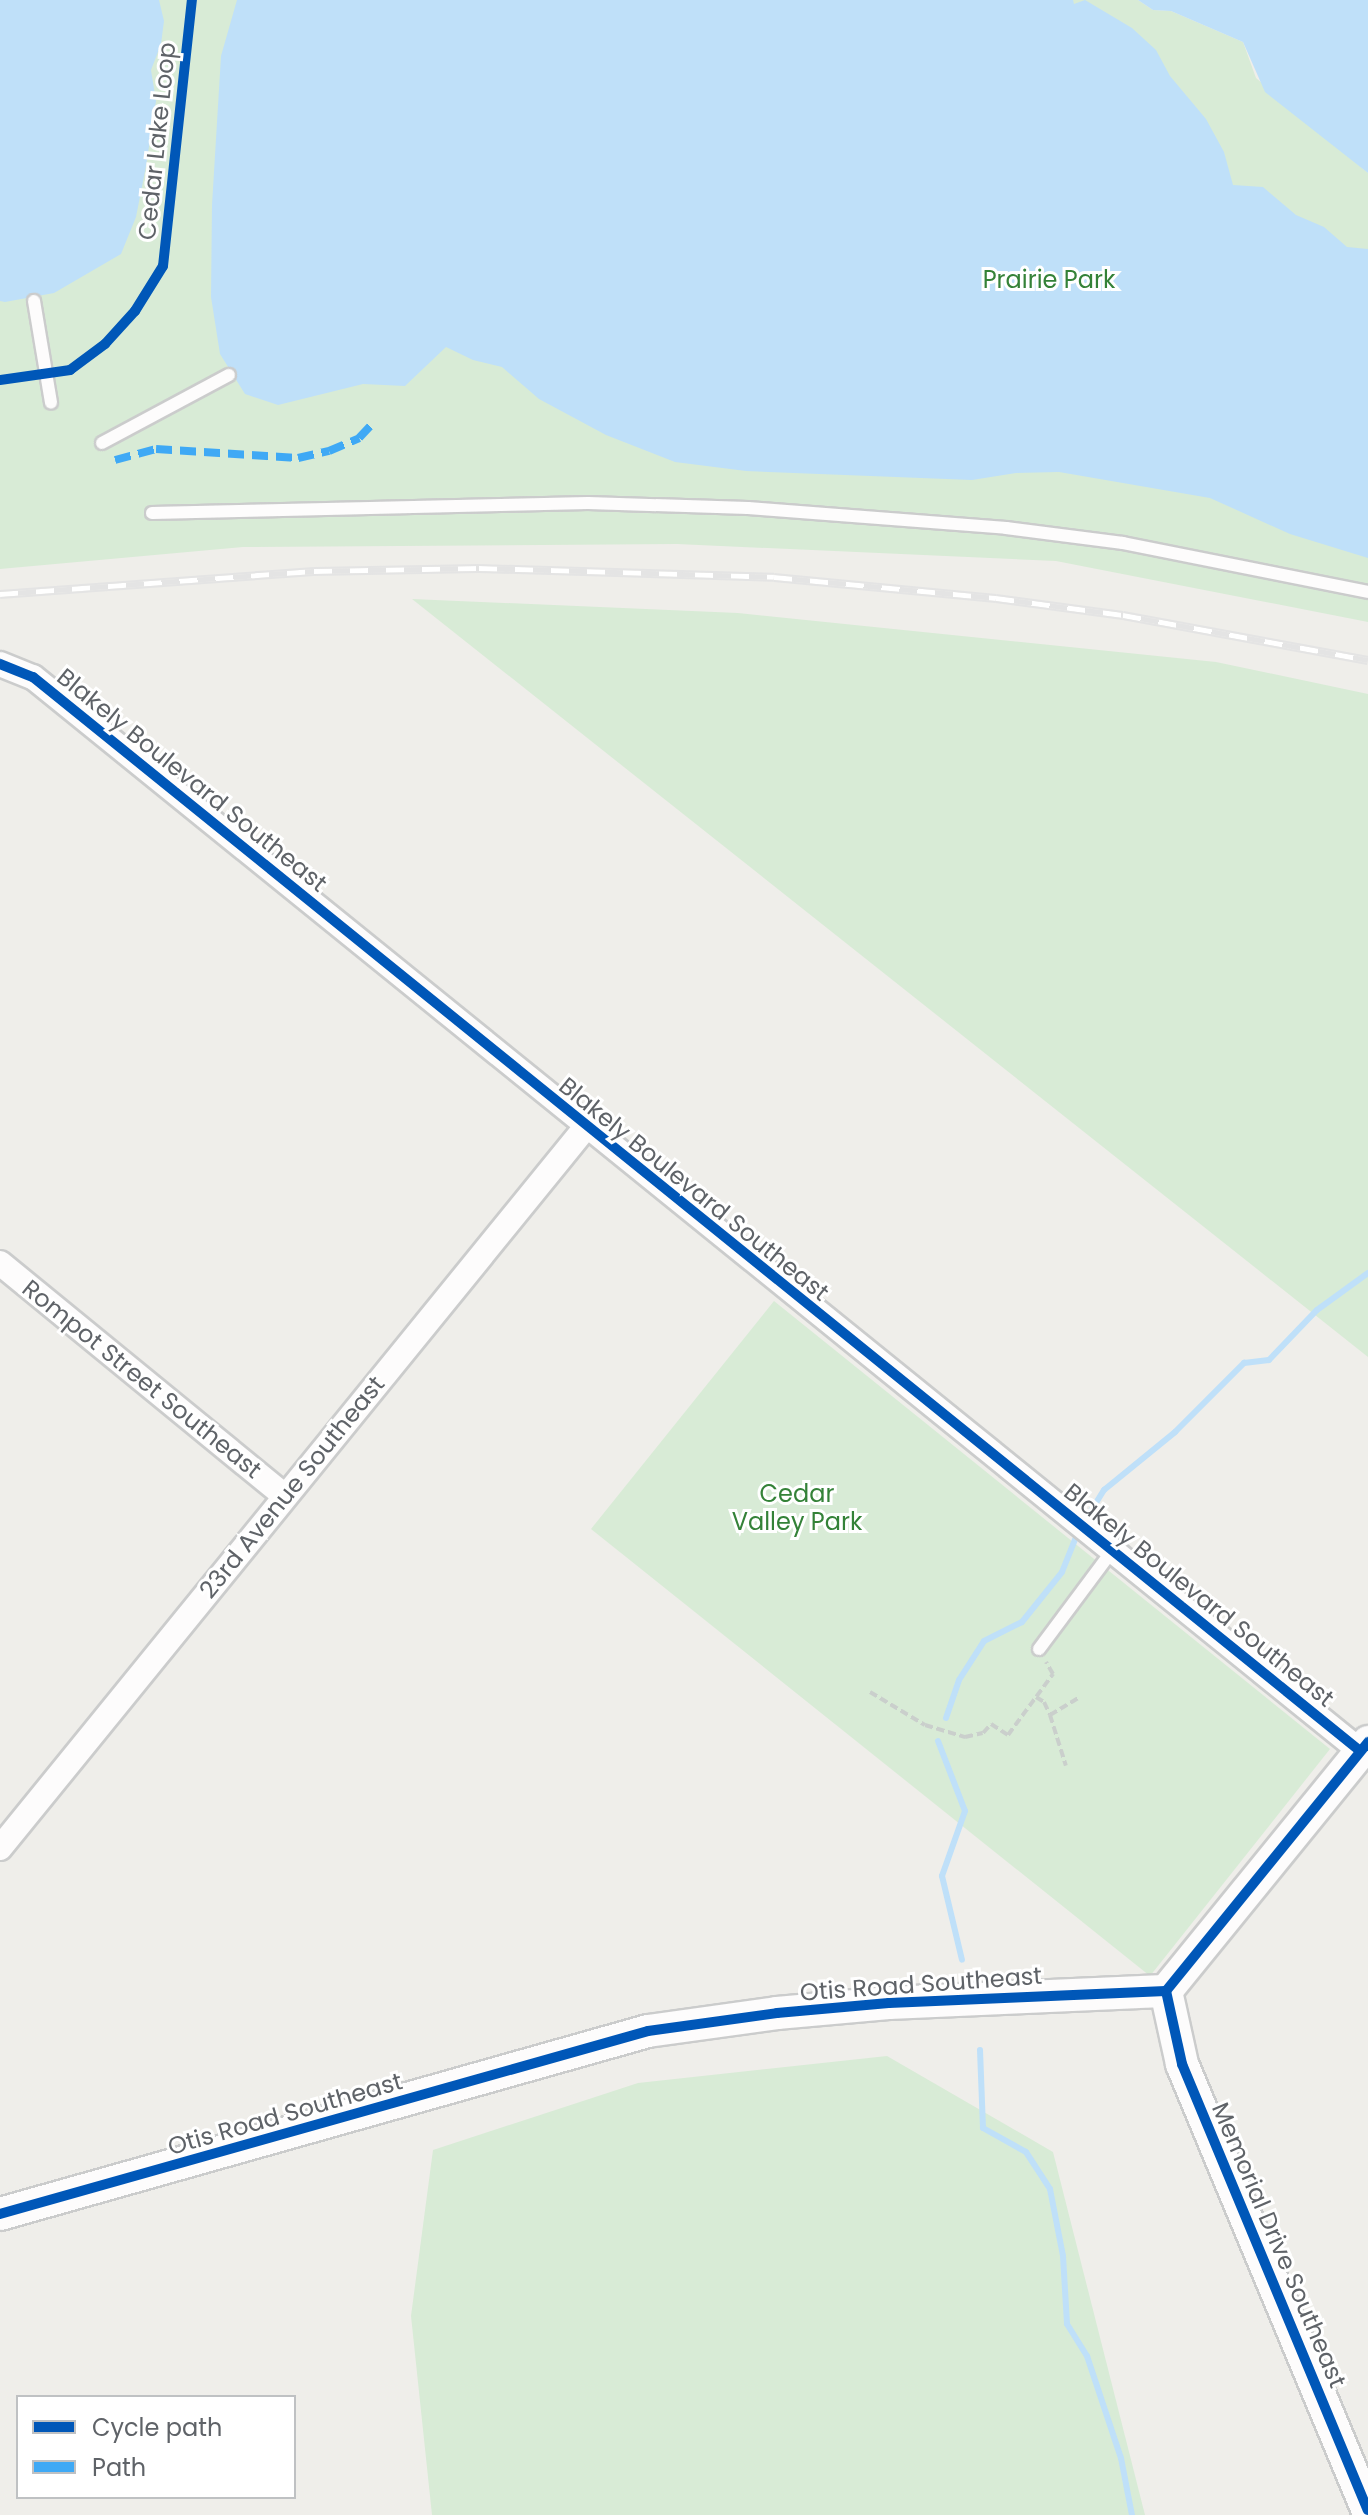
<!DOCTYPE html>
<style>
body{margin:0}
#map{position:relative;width:1368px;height:2515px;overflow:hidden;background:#efeeea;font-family:Poppins,sans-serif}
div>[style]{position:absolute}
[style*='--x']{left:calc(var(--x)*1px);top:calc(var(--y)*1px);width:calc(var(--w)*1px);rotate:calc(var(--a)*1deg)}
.green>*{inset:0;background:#d8ebd6}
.water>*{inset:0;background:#bfe0f9}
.stream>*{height:6px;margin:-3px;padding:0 3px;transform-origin:3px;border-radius:3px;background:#bfe0f9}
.path>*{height:4px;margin-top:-2px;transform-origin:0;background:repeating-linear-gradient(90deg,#cacfcc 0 8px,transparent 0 12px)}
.roads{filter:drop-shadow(2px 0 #cbcccc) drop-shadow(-2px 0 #cbcccc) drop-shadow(0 2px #cbcccc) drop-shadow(0 -2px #cbcccc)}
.lane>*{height:12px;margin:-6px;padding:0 6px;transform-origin:6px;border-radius:6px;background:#fdfcfc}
.street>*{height:24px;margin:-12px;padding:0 12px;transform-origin:12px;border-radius:12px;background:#fdfcfc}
.secondary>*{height:32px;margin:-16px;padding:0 16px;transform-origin:16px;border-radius:16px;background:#fdfcfc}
.rail>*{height:9px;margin-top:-4.5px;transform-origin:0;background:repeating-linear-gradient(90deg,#fff 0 18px,#e4e4e4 0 36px);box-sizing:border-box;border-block:2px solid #e4e4e4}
.quiet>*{height:8px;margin-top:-4px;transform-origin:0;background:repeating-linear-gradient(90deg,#3fa9f5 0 16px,transparent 0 24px)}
.cycleway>*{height:10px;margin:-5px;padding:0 5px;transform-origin:5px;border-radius:5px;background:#0057b8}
span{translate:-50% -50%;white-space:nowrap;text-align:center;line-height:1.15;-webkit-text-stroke:6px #fff;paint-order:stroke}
.street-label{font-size:24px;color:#5f6368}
.park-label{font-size:24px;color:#348238}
.legend{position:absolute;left:16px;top:2395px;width:280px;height:104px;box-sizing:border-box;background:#fff;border:2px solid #bfc1c3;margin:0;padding:10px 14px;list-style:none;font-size:24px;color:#5f6368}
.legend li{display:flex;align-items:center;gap:16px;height:40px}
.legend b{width:40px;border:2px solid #bfc1c3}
</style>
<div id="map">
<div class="green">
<div style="clip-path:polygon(0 0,1138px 0,1153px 10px,1171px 11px,1243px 42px,1256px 78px,1368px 173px,1368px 622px,1056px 561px,677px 544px,243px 547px,0 569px)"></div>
<div style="clip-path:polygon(412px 599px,738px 613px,1216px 662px,1368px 694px,1368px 1357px)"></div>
<div style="clip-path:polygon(774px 1301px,1330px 1749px,1150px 1976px,591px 1529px)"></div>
<div style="clip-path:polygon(887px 2056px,1053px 2152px,1145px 2515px,432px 2515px,411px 2316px,433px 2150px,638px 2083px)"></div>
</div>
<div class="water">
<div style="clip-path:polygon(0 0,159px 0,164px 21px,161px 44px,151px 70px,156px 101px,146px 166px,136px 217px,121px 254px,54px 293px,5px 302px,0 301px)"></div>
<div style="clip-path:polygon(237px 0,1073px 0,1074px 4px,1085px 0,1132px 28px,1156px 50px,1170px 76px,1206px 119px,1224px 152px,1233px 185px,1263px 187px,1296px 215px,1324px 227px,1347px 247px,1368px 249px,1368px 558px,1290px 534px,1210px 498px,1059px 472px,1016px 473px,972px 480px,746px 471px,675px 462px,606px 435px,539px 399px,502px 367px,473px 360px,446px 347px,405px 386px,363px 384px,278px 405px,245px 394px,220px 354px,211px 297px,212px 205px,221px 56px)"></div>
<div style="clip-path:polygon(1138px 0,1368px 0,1368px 173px,1265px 92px,1243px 42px,1171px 11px,1153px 10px)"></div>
</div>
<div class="stream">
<div style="--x:1084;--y:1522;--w:38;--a:-58"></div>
<div style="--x:1104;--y:1490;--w:92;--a:-39.2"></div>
<div style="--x:1175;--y:1432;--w:98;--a:-45"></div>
<div style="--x:1244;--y:1363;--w:25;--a:-7"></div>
<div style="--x:1269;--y:1360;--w:69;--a:-46.2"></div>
<div style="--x:1317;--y:1310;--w:63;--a:-36"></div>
<div style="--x:946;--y:1718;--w:40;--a:-71.1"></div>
<div style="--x:959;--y:1680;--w:46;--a:-57.3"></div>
<div style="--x:984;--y:1641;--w:42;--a:-26.6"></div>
<div style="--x:1022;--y:1622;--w:64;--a:-51.3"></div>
<div style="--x:1062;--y:1572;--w:43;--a:-68.2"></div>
<div style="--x:938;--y:1741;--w:75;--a:68.9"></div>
<div style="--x:965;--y:1811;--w:69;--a:109.5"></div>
<div style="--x:942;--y:1876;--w:86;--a:76.6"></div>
<div style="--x:980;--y:2050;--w:78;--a:87.8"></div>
<div style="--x:983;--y:2128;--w:49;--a:29.2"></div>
<div style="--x:1026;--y:2152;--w:44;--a:57"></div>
<div style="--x:1050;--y:2189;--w:68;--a:79"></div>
<div style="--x:1063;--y:2256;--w:68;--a:86.6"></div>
<div style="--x:1067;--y:2324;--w:38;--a:58"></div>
<div style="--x:1087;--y:2356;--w:108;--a:71.6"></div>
<div style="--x:1121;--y:2458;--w:58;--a:79.1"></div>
</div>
<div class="path">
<div style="--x:870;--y:1692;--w:64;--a:31"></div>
<div style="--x:925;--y:1725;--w:42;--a:16.7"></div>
<div style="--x:965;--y:1737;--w:18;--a:-13"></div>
<div style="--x:983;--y:1733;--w:12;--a:-48"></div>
<div style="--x:991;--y:1724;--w:20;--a:33"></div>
<div style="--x:1008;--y:1735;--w:76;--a:-53.6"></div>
<div style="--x:1053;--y:1674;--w:14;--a:-120"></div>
<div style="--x:1036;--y:1697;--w:9;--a:32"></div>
<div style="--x:1044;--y:1702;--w:14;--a:65"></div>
<div style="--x:1050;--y:1715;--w:53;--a:72.6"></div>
<div style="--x:1050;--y:1715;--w:33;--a:-31"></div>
</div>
<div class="roads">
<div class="lane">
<div style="--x:34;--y:301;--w:103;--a:80.5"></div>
<div style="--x:102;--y:443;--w:144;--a:-28.2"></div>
<div style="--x:152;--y:513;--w:436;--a:-1.3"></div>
<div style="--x:588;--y:503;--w:160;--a:1.8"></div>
<div style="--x:748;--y:508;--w:259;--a:4.4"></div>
<div style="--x:1006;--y:528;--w:118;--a:7.3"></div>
<div style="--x:1123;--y:543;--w:250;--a:11.3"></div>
<div style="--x:1039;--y:1649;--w:122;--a:-53.3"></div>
</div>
<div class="street">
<div style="--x:0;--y:664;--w:35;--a:22"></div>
<div style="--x:33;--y:677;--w:1707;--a:38.98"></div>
<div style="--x:0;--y:1263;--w:368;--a:39.3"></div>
<div style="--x:0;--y:1848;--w:929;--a:-50.9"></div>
</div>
<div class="secondary">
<div style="--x:1166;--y:1991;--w:75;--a:77.6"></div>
<div style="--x:1182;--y:2064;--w:483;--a:67.4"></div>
<div style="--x:0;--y:2214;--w:673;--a:-15.77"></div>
<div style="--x:648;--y:2031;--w:130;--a:-7.9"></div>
<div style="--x:777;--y:2013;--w:112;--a:-5.1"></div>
<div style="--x:889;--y:2003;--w:277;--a:-2.5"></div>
<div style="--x:1166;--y:1991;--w:321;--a:-50.9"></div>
</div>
</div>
<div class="rail">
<div style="--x:0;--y:594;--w:315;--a:-4.2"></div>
<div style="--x:314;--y:571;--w:165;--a:-1"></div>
<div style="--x:479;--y:568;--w:295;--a:1.7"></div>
<div style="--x:774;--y:577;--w:223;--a:5.4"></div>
<div style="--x:996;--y:598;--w:128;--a:7.6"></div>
<div style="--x:1123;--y:615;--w:249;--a:10.4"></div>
</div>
<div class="quiet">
<div style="--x:115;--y:460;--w:42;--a:-15"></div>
<div style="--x:156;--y:449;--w:142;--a:3.6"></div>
<div style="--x:298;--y:458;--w:32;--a:-13"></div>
<div style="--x:329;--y:451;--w:33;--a:-23"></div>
<div style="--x:359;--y:438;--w:23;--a:-47"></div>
</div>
<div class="cycleway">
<div style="--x:0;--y:380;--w:71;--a:-8.1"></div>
<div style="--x:70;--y:370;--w:44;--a:-36.6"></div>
<div style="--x:105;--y:344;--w:45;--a:-47.7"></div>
<div style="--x:135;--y:311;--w:53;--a:-58.1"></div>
<div style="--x:163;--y:266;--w:268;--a:-83.8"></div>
<div style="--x:0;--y:664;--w:35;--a:22"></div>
<div style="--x:33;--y:677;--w:1707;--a:38.98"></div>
<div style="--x:1166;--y:1991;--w:75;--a:77.6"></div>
<div style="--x:1182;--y:2064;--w:483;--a:67.4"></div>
<div style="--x:0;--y:2214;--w:673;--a:-15.77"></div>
<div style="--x:648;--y:2031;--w:130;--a:-7.9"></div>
<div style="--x:777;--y:2013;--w:112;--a:-5.1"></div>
<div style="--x:889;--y:2003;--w:277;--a:-2.5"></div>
<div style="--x:1166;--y:1991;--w:321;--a:-50.9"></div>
</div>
<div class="street-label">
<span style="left:157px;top:141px;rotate:-84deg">Cedar Lake Loop</span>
<span style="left:192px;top:780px;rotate:39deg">Blakely Boulevard Southeast</span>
<span style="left:694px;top:1189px;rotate:39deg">Blakely Boulevard Southeast</span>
<span style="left:142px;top:1379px;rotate:39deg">Rompot Street Southeast</span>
<span style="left:292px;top:1487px;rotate:-51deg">23rd Avenue Southeast</span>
<span style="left:1199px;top:1595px;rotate:39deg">Blakely Boulevard Southeast</span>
<span style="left:921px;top:1984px;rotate:-4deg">Otis Road Southeast</span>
<span style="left:285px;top:2114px;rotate:-16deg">Otis Road Southeast</span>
<span style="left:1279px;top:2245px;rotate:67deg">Memorial Drive Southeast</span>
</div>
<div class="park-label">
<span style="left:1049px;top:280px">Prairie Park</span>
<span style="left:797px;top:1508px">Cedar<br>Valley Park</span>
</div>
<ul class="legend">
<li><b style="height:10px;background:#0057b8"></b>Cycle path</li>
<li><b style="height:10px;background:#3fa9f5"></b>Path</li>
</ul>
</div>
